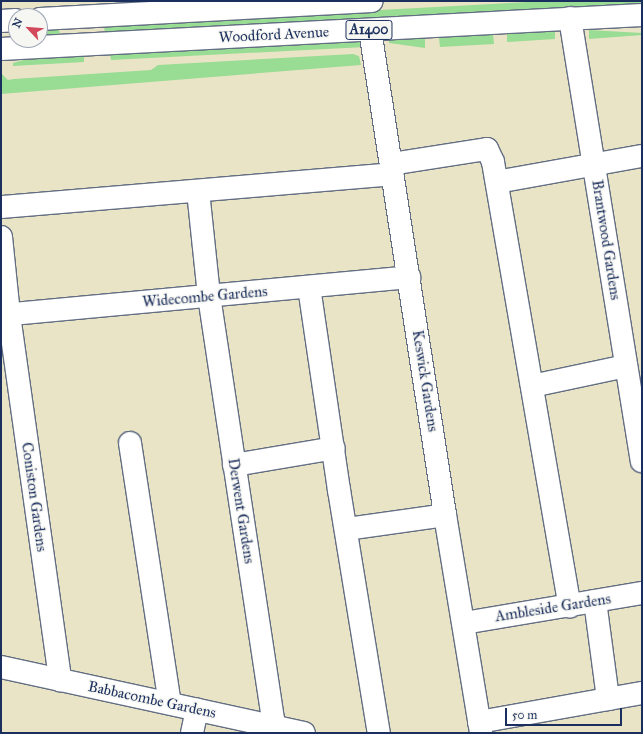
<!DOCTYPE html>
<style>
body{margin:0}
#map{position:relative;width:643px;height:734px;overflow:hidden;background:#e9e4c6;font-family:"IM FELL Great Primer",serif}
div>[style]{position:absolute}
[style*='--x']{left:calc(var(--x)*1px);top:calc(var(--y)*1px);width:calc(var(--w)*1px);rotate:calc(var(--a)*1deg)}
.green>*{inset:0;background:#99dc94}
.roads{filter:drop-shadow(1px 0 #636e82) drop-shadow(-1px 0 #636e82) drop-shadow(0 1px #636e82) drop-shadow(0 -1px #636e82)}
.minor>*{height:22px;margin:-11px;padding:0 11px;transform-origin:11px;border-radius:11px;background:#fff}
.highway>*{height:22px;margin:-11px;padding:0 11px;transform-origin:11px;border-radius:11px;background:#fff}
span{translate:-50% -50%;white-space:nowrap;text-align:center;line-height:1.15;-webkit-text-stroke:3px #f6f6f2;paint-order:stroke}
.shield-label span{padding:1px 3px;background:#f6f6f2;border:1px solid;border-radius:3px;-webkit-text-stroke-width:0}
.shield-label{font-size:14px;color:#1b2f5e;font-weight:700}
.street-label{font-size:15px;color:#1b2f5e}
.frame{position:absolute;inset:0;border:2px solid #1b2f5e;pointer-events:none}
.north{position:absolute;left:8px;top:8px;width:40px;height:40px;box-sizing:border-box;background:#f6f6f2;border:1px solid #9ea6b7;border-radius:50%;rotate:296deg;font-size:11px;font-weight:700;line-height:16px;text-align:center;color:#1b2f5e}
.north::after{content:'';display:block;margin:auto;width:14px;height:18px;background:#d1495b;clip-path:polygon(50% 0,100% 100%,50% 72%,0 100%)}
.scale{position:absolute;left:505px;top:708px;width:117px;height:18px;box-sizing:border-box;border:2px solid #1b2f5e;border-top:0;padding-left:5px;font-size:12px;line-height:14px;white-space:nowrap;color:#1b2f5e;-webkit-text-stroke:3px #f6f6f2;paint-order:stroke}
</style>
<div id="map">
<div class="green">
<div style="clip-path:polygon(547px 1px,642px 1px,642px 5px,105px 35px,104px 25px)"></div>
<div style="clip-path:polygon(59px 28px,60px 37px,40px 38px,40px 29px)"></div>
<div style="clip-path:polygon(589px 30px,642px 33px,642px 35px,589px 39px)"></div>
<div style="clip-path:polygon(555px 31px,555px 39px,507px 42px,507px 34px)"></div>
<div style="clip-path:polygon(493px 34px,494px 44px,440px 47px,439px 38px)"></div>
<div style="clip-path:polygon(425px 38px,425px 48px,389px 43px,389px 40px)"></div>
<div style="clip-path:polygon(360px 40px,365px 47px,111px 60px,110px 53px)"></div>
<div style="clip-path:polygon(84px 54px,84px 62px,13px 66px,13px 63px,38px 56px)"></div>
<div style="clip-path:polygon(353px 54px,359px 56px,361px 65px,1px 94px,1px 73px,8px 80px,14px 79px,151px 70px,158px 65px)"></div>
</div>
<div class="roads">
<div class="minor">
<div style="--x:570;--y:18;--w:449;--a:80.8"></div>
<div style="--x:370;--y:30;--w:491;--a:81.2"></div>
<div style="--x:445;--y:515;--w:221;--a:80.6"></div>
<div style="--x:391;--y:164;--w:97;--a:-8.9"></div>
<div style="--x:487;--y:149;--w:14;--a:65"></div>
<div style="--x:493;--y:162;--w:451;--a:80.2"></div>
<div style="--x:497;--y:182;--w:147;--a:-10.2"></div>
<div style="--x:198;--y:191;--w:106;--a:84"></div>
<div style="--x:209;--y:296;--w:428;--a:81.4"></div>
<div style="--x:273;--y:719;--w:7;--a:106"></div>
<div style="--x:1;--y:207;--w:393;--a:-4.8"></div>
<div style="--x:1;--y:237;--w:78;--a:84.1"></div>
<div style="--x:9;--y:315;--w:369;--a:82"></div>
<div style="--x:309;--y:287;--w:205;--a:81.6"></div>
<div style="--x:339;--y:490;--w:246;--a:80.7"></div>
<div style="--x:1;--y:315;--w:410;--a:-5.3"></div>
<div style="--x:532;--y:386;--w:96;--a:-12"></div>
<div style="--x:130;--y:443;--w:263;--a:81.3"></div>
<div style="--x:234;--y:465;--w:101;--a:-9.6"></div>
<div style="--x:346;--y:529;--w:100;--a:-8"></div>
<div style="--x:595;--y:601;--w:99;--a:82.4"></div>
<div style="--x:464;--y:623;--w:181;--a:-9.6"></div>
<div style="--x:1;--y:667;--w:310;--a:12.3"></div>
<div style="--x:479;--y:722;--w:166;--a:-10.1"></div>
<div style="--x:192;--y:733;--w:24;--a:-78"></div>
</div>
<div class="highway">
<div style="--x:40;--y:19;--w:332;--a:-3.1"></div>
<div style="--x:1;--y:21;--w:15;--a:-4"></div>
<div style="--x:1;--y:49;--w:642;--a:-3.04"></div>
</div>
</div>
<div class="shield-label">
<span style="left:369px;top:30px">A1400</span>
</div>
<div class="street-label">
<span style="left:274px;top:35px;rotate:-3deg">Woodford Avenue</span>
<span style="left:606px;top:240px;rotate:81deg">Brantwood Gardens</span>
<span style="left:205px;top:297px;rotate:-5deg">Widecombe Gardens</span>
<span style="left:425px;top:381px;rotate:81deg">Keswick Gardens</span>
<span style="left:34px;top:497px;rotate:82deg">Coniston Gardens</span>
<span style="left:241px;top:511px;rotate:81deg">Derwent Gardens</span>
<span style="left:553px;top:608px;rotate:-9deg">Ambleside Gardens</span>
<span style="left:152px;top:700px;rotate:12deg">Babbacombe Gardens</span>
</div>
<div class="frame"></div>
<div class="north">N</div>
<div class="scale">50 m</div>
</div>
